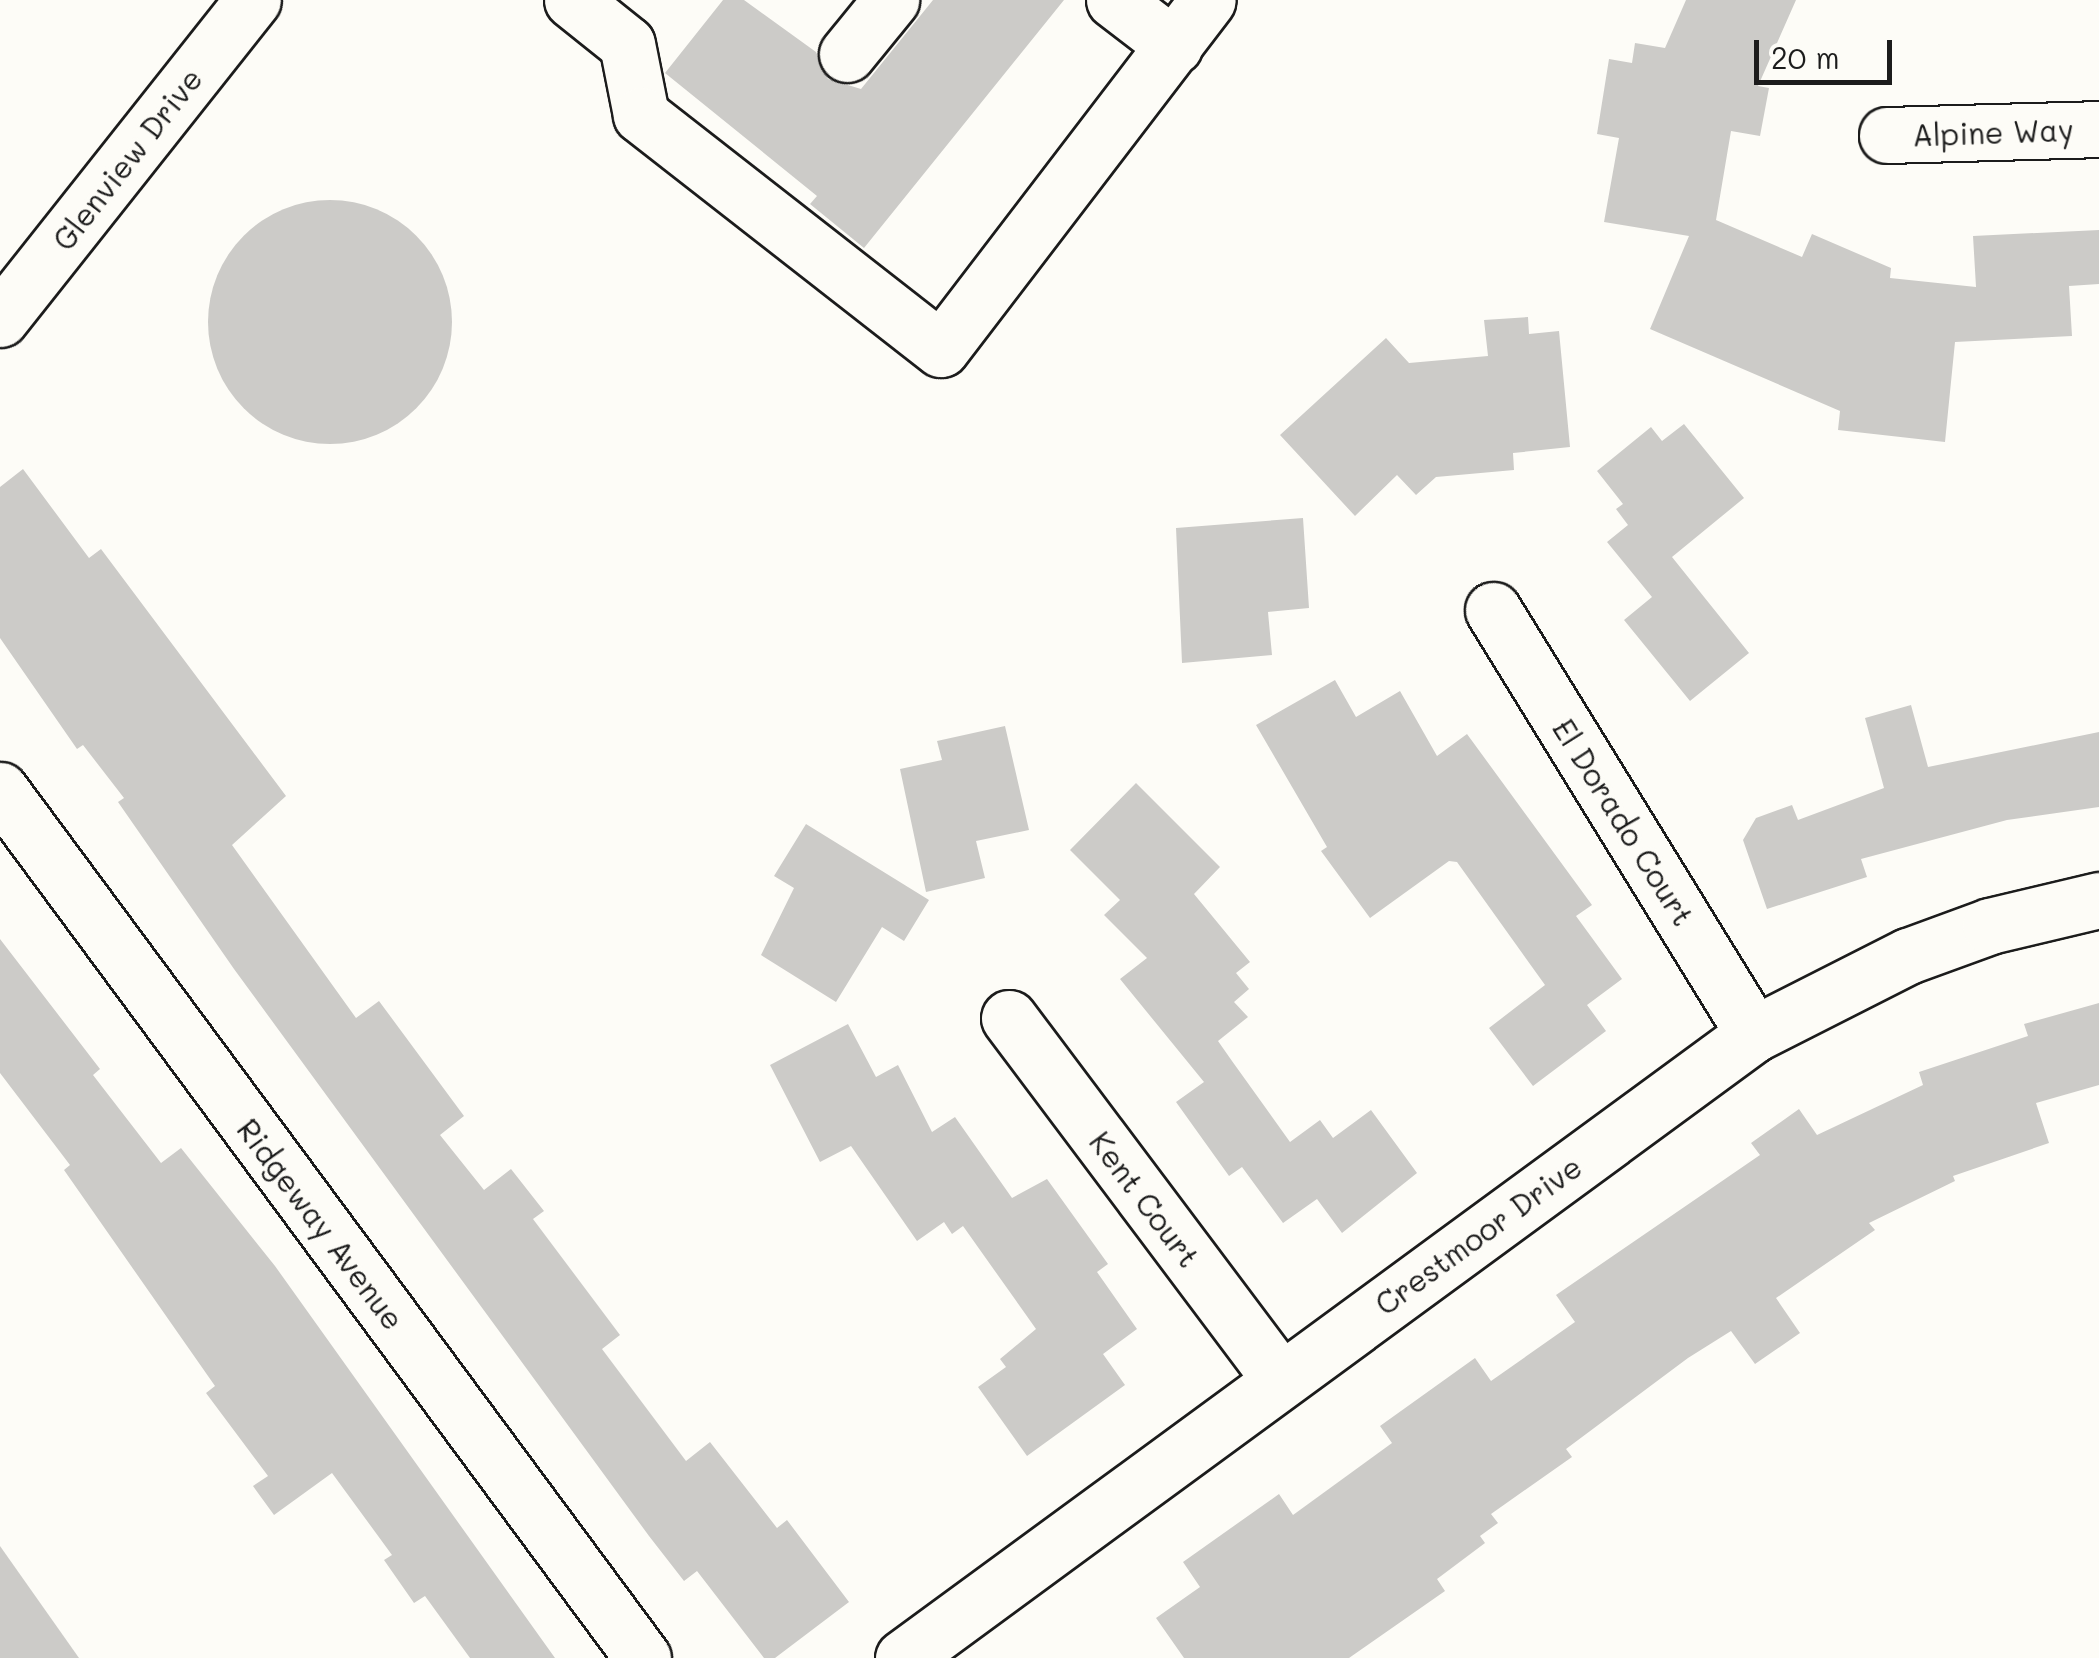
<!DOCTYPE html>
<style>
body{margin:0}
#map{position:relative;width:2099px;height:1658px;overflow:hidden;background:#fdfcf7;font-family:Mali,sans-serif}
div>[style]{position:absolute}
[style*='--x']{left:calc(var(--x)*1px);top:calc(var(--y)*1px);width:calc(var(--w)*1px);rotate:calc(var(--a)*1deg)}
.building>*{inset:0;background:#cccbc8}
.round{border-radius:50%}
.roads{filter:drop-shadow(2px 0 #1c1c1c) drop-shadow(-2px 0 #1c1c1c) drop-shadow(0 2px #1c1c1c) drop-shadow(0 -2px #1c1c1c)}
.minor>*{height:55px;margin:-27.5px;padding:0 27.5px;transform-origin:27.5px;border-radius:27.5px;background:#fdfcf7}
span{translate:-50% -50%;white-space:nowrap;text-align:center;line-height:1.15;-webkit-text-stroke:8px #fdfcf7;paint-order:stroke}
.street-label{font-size:30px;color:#1c1c1c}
.scale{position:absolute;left:1754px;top:40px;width:138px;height:45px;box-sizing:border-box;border:5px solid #1c1c1c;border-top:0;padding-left:12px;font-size:30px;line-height:35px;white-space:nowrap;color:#1c1c1c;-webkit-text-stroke:8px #fdfcf7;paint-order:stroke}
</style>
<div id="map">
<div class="building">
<div style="clip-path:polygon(723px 0,744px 0,816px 52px,828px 79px,861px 89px,933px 0,1064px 0,864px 248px,810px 204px,817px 196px,665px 73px)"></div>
<div style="clip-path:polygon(1686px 0,1796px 0,1758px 86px,1769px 88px,1760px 136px,1731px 131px,1716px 220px,1802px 257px,1812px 234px,1891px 268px,1890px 278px,1976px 287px,1973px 236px,2099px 230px,2099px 284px,2069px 286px,2072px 336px,1955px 342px,1945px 442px,1838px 430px,1840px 411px,1650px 329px,1689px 236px,1604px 222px,1619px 138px,1597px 134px,1609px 59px,1632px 63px,1635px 43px,1665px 48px)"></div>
<div class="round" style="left:208px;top:200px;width:244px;height:244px"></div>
<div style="clip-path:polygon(1528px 317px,1529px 334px,1559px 331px,1570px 447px,1513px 453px,1514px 470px,1436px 477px,1416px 495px,1397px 475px,1355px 516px,1280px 435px,1386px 338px,1409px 363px,1488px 356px,1484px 320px)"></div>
<div style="clip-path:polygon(1684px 424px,1744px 498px,1672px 557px,1749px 653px,1690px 701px,1624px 620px,1652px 597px,1607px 542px,1628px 525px,1616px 509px,1623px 504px,1597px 471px,1651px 427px,1662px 441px)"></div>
<div style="clip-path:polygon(23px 469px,89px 558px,101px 549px,286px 796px,232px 845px,356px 1018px,379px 1001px,464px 1116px,440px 1135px,484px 1190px,511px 1169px,544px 1211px,533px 1219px,620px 1335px,602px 1349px,686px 1461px,710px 1442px,777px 1528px,787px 1520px,849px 1602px,775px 1658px,764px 1658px,697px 1571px,684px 1581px,649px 1536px,234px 969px,118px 802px,124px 798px,83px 745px,77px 749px,0 638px,0 487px)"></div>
<div style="clip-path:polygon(1303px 518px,1309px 608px,1268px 612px,1272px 655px,1182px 663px,1176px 528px)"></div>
<div style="clip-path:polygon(1335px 680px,1356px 717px,1400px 691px,1437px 756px,1467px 734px,1592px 905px,1576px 916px,1622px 979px,1587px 1005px,1606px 1031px,1533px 1086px,1489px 1028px,1545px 985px,1457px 862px,1449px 861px,1370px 918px,1321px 851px,1327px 847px,1256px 725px)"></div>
<div style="clip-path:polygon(1911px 705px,1928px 767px,2099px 732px,2099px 807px,2007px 820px,1861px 859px,1867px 877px,1767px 909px,1743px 840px,1756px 818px,1792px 805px,1798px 820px,1884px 788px,1865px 718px)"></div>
<div style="clip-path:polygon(1005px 726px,1029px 830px,976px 841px,985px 878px,926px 892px,900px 769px,942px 760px,937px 741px)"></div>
<div style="clip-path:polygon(1136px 783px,1220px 867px,1194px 894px,1250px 962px,1236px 973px,1249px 989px,1234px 1002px,1248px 1017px,1218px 1041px,1232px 1061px,1290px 1142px,1320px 1120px,1333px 1138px,1371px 1110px,1417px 1173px,1342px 1233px,1317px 1199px,1283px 1223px,1242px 1167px,1229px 1176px,1176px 1102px,1204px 1082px,1120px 979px,1147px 958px,1104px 915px,1120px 900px,1070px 850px)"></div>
<div style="clip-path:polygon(806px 824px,929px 900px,904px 941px,882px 927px,836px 1002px,761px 955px,794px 888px,774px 876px)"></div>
<div style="clip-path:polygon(0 939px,100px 1069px,93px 1075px,161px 1163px,181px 1148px,275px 1266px,555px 1658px,470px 1658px,425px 1596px,414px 1603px,384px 1560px,392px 1555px,332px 1473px,274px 1515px,253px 1486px,268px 1476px,206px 1393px,215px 1386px,64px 1170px,70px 1165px,0 1073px)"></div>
<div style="clip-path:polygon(2099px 1003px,2099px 1085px,2036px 1103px,2049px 1143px,1953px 1176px,1955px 1181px,1869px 1223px,1875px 1230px,1776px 1298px,1800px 1333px,1755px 1364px,1731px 1331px,1688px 1358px,1566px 1449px,1572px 1457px,1491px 1514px,1498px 1523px,1480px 1536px,1485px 1543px,1437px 1579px,1445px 1591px,1349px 1658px,1184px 1658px,1156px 1618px,1200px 1587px,1183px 1562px,1279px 1494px,1293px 1515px,1392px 1443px,1380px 1426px,1475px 1358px,1491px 1381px,1575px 1322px,1556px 1295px,1760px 1155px,1751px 1143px,1799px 1109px,1817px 1135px,1923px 1085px,1919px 1072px,2028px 1036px,2024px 1024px)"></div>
<div style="clip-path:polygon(848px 1024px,876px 1077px,898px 1065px,932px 1132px,955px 1117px,1012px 1198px,1047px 1179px,1108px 1264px,1097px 1272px,1137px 1329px,1103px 1354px,1125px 1385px,1027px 1456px,978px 1387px,1006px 1367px,1000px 1359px,1036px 1329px,963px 1226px,952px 1234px,944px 1222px,917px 1241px,851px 1146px,820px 1162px,770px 1065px)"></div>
<div style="clip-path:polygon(0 1546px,79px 1658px,0 1658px)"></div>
</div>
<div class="roads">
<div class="minor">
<div style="--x:572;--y:0;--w:70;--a:38.7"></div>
<div style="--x:627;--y:44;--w:72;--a:78.8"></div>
<div style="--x:641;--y:115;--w:380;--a:38"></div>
<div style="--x:941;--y:349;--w:439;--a:-52.6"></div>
<div style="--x:1114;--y:0;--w:76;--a:37.5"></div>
<div style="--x:847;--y:54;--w:70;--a:-50.8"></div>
<div style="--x:1887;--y:135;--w:212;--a:-1.6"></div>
<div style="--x:0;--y:319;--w:407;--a:-51.6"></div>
<div style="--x:1493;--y:610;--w:498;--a:58.4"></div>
<div style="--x:0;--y:790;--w:1080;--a:53.47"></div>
<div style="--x:1009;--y:1018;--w:451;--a:53.1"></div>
<div style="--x:903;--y:1658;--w:1055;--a:-36.25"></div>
<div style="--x:1754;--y:1034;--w:173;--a:-26.9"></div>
<div style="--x:1908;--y:956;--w:87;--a:-20.1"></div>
<div style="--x:1990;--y:926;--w:112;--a:-13.4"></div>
</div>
</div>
<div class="street-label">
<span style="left:1993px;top:132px;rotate:-2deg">Alpine Way</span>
<span style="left:127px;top:159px;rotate:-52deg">Glenview Drive</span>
<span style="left:1624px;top:822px;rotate:58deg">El Dorado Court</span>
<span style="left:1145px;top:1199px;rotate:53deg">Kent Court</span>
<span style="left:321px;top:1224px;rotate:53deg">Ridgeway Avenue</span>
<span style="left:1478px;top:1235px;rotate:-36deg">Crestmoor Drive</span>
</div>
<div class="scale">20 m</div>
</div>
